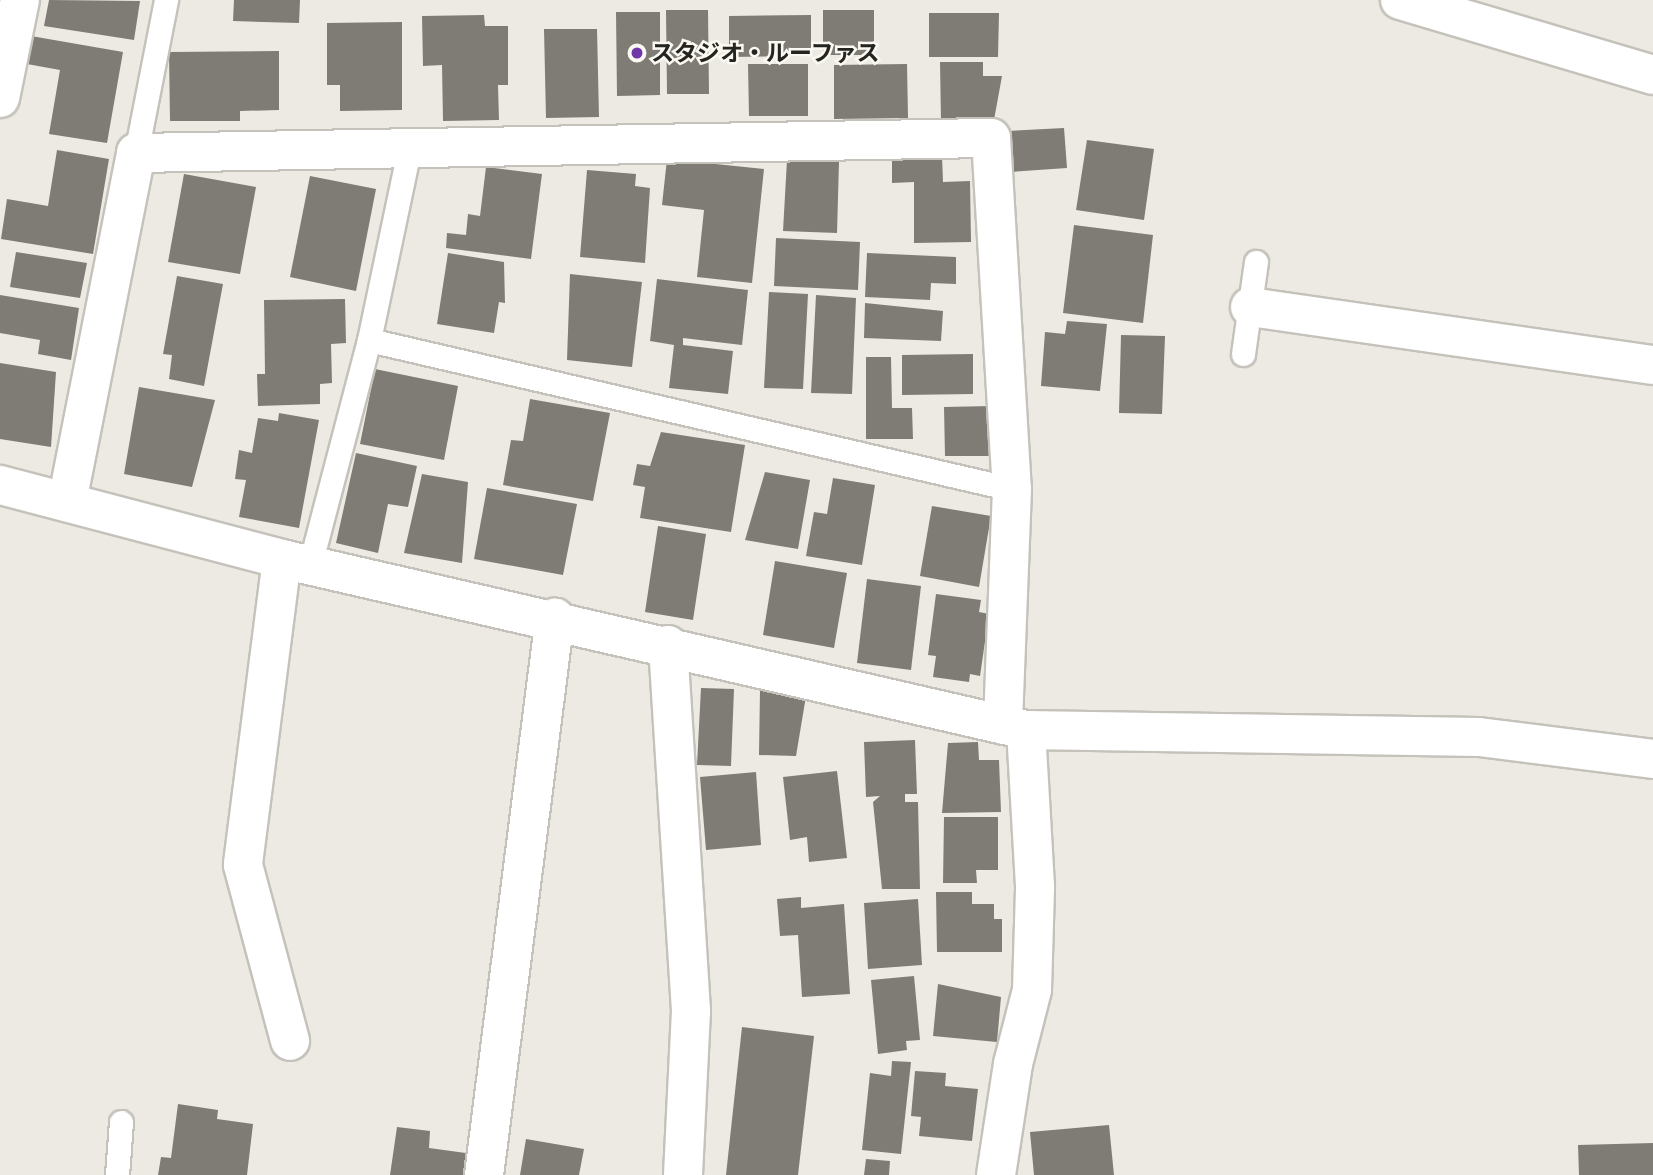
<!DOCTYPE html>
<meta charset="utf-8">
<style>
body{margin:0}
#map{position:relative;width:1653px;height:1175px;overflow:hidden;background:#eceae3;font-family:"Crimson Pro","Noto Sans JP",serif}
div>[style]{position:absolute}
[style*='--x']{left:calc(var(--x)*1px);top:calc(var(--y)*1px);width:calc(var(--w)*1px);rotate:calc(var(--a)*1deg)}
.building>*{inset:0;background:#7e7c75}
.roads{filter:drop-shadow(2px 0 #c4c2ba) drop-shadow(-2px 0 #c4c2ba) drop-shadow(0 2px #c4c2ba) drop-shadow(0 -2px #c4c2ba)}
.lane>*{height:23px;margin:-11.5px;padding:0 11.5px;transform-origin:11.5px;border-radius:11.5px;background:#fff}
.street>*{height:38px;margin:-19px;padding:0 19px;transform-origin:19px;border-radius:19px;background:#fff}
.dots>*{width:19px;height:19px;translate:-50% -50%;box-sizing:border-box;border:4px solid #faf8f0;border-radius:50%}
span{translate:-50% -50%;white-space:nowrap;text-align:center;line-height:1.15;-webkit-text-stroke:5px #faf8f0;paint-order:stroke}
.poi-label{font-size:23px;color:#242421;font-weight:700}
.left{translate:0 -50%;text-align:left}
</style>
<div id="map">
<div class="building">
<div style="clip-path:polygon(49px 0,140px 1px,134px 40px,44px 26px)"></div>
<div style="clip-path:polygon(234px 0,300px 0,299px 23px,233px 21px)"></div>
<div style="clip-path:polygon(666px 10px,708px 10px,709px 94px,667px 94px)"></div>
<div style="clip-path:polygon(823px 10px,874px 10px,874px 55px,823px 55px)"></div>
<div style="clip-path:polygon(616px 12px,660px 12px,660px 95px,617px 96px)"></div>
<div style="clip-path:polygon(929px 13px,999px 13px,998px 57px,929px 57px)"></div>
<div style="clip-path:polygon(484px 15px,485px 26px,508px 26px,508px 85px,498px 85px,499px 120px,443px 121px,442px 65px,423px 66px,422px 16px)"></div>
<div style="clip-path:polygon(811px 15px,811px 56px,729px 57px,729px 16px)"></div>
<div style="clip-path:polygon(402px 22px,402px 110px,340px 111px,340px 85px,327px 85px,327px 23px)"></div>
<div style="clip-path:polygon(544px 29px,597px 29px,599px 117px,546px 118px)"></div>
<div style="clip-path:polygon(31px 36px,123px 52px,107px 143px,49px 134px,60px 70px,27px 64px)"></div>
<div style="clip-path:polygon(279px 51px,279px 110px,240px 111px,240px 121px,170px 121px,169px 52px)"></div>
<div style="clip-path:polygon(940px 62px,983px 62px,983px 76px,1002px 76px,994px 120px,941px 121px)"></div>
<div style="clip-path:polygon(748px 64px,808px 64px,808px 116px,749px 116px)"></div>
<div style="clip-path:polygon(907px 64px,908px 118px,834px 119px,834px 65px)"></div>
<div style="clip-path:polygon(1064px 128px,1067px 168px,1010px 172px,1007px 131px)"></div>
<div style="clip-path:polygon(1087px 140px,1154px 149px,1144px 220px,1076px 210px)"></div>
<div style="clip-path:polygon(57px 150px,109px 159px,93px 254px,1px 239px,7px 199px,48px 206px)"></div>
<div style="clip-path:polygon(942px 156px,943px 182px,970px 181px,971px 242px,914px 243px,914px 182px,892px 183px,892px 157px)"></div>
<div style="clip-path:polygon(667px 159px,764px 169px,752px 283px,697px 277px,704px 210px,662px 205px)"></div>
<div style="clip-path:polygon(787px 160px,839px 162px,837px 233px,783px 231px)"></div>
<div style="clip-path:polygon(486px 167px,542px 174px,531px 259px,446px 248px,447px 233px,466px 235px,468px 214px,480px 216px)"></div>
<div style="clip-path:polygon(587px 170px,636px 174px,635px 186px,650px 188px,645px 263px,580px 257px)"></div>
<div style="clip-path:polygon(184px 174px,256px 187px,240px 274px,168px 262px)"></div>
<div style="clip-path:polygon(310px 176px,376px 189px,356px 291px,290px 277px)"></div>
<div style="clip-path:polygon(1074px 225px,1153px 235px,1143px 323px,1063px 313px)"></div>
<div style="clip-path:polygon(776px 238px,860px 242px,858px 290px,774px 286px)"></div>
<div style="clip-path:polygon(16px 252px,87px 263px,80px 298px,10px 287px)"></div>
<div style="clip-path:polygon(448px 253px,504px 262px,505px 303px,499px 302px,494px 333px,437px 324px)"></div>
<div style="clip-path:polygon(867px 253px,956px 257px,956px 284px,931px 283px,930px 300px,865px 297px)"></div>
<div style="clip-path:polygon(570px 274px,642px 282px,632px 367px,567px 360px)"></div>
<div style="clip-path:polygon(177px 276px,223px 284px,204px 386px,169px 379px,172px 355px,163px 354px)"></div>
<div style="clip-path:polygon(657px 279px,748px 290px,742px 345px,683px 338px,683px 345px,733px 351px,728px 394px,669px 388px,674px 345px,650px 341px)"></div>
<div style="clip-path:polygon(769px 292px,808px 294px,803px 389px,764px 388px)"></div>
<div style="clip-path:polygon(0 295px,79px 308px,71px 360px,38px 354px,40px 340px,0 333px)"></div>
<div style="clip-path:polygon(816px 295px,856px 298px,852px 394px,811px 393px)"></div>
<div style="clip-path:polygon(345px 299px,346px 343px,331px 344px,332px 383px,320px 384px,320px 404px,258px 406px,257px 374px,265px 374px,264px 300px)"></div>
<div style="clip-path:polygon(865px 303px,943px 311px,941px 341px,864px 338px)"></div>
<div style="clip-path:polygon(1067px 321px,1107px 324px,1100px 391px,1041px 386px,1045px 332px,1065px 334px)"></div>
<div style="clip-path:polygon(1121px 335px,1165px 336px,1162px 414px,1119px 413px)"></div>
<div style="clip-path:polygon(973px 354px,973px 394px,902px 395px,902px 355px)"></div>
<div style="clip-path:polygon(866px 357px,891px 357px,892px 408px,912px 408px,913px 439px,866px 439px)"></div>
<div style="clip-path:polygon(0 363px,56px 372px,51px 447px,0 439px)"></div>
<div style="clip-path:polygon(375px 369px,458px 386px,444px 460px,360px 444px)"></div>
<div style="clip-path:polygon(139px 387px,215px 400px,192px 487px,124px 474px)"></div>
<div style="clip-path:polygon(530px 399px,610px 413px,593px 501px,503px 485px,511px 440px,523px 441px)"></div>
<div style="clip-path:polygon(992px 406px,993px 456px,945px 456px,944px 407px)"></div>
<div style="clip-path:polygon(279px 413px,319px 420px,299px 528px,239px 517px,246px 480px,235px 479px,239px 450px,252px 453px,258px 418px,278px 421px)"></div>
<div style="clip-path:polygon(661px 432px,745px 445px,731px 532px,640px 518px,645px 487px,633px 485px,637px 464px,650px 466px)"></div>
<div style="clip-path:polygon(356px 453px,417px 466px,408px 507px,388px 504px,378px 553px,336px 543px)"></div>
<div style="clip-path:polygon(765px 472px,810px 480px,798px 549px,745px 540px)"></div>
<div style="clip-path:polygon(422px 474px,468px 482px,462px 563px,404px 553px)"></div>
<div style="clip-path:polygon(833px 478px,875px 485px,862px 565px,806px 556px,814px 512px,827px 514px)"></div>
<div style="clip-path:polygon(487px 488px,577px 504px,563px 575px,474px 559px)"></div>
<div style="clip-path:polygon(932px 506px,991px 516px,979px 587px,920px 576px)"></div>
<div style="clip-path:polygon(658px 526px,706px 534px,693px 620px,645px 612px)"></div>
<div style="clip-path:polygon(775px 561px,847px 573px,834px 648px,763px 635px)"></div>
<div style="clip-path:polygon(867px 579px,921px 586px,911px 670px,857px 663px)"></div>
<div style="clip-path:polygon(936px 594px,981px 600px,979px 612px,989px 614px,980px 676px,970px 674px,969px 682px,933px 677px,936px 656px,928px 655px)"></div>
<div style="clip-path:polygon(701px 688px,734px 689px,731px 766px,697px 765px)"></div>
<div style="clip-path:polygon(760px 690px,807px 690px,796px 756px,759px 755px)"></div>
<div style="clip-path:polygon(915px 740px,917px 794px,905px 794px,905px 802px,918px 802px,920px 889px,882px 889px,873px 802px,880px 796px,866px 797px,864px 742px)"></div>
<div style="clip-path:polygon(978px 742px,979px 760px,999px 760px,1001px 812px,942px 813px,948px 743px)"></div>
<div style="clip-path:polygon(837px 771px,847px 858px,809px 862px,807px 837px,790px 840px,783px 777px)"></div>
<div style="clip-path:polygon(756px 772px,761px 845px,706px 850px,700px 777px)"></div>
<div style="clip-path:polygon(944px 817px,998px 817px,998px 870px,976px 870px,977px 883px,943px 883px)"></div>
<div style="clip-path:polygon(936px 892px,972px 892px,972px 904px,994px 904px,994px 919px,1002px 919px,1002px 952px,937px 952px)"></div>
<div style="clip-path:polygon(801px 897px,801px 908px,844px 904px,850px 994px,802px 997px,798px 935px,780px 936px,777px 899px)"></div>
<div style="clip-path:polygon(918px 899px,922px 965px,868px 969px,864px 903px)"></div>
<div style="clip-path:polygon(914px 976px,920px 1040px,906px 1041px,907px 1050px,878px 1054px,871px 980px)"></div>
<div style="clip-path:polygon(938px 984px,1001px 997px,997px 1042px,933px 1036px)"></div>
<div style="clip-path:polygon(742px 1027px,814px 1036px,798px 1175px,726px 1175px)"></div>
<div style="clip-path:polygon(892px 1061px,911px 1062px,901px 1154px,862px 1150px,870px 1073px,891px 1076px)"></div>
<div style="clip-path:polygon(915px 1071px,946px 1073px,945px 1086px,978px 1089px,972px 1141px,919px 1136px,921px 1117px,911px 1116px)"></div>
<div style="clip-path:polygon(178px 1104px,218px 1110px,217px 1119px,253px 1124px,247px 1175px,158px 1175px,161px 1157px,171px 1158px)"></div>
<div style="clip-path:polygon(1109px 1125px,1114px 1175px,1034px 1175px,1030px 1132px)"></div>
<div style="clip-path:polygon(397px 1127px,430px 1131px,429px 1148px,473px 1154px,470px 1175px,390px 1175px)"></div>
<div style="clip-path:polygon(526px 1139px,584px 1149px,579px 1175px,520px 1175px)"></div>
<div style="clip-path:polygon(1653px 1143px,1653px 1175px,1579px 1175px,1578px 1145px)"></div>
<div style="clip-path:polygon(866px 1159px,890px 1161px,889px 1175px,864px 1175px)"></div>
</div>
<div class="roads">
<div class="lane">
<div style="--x:136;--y:153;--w:156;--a:-78.9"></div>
<div style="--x:369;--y:340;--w:660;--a:13.05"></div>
<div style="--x:1243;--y:354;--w:93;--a:-82"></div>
<div style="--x:311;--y:561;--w:228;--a:-75.3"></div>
<div style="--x:369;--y:340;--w:199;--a:-78.1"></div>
<div style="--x:117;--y:1175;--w:53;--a:-85.7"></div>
</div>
<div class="street">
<div style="--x:1400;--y:0;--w:264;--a:16.5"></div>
<div style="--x:0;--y:98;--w:100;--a:-78.5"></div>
<div style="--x:1250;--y:307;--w:407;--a:8.2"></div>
<div style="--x:0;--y:485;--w:292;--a:14.7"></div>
<div style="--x:282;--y:559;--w:763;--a:12.94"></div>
<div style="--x:1026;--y:730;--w:453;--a:0.9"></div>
<div style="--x:1479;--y:737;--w:175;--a:7.2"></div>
<div style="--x:67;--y:502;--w:356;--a:-78.8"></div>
<div style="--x:136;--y:153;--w:855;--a:-1.01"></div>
<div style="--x:991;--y:138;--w:352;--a:86.6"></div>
<div style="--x:1012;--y:489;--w:236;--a:92.2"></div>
<div style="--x:282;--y:559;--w:308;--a:97.3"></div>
<div style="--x:243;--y:865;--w:182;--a:75"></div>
<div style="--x:668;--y:645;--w:367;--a:86.4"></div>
<div style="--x:691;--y:1011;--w:164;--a:92.8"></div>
<div style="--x:484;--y:1175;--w:562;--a:-82.75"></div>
<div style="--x:996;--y:1175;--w:112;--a:-81.3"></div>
<div style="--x:1013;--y:1064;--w:76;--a:-75.6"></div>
<div style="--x:1032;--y:990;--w:104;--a:-88.3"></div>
<div style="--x:1035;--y:886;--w:156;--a:-93.3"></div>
</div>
</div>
<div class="dots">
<div style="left:637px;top:53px;background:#7236ab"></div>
</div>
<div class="poi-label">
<span class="left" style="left:651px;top:53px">スタジオ・ルーファス</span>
</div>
</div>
